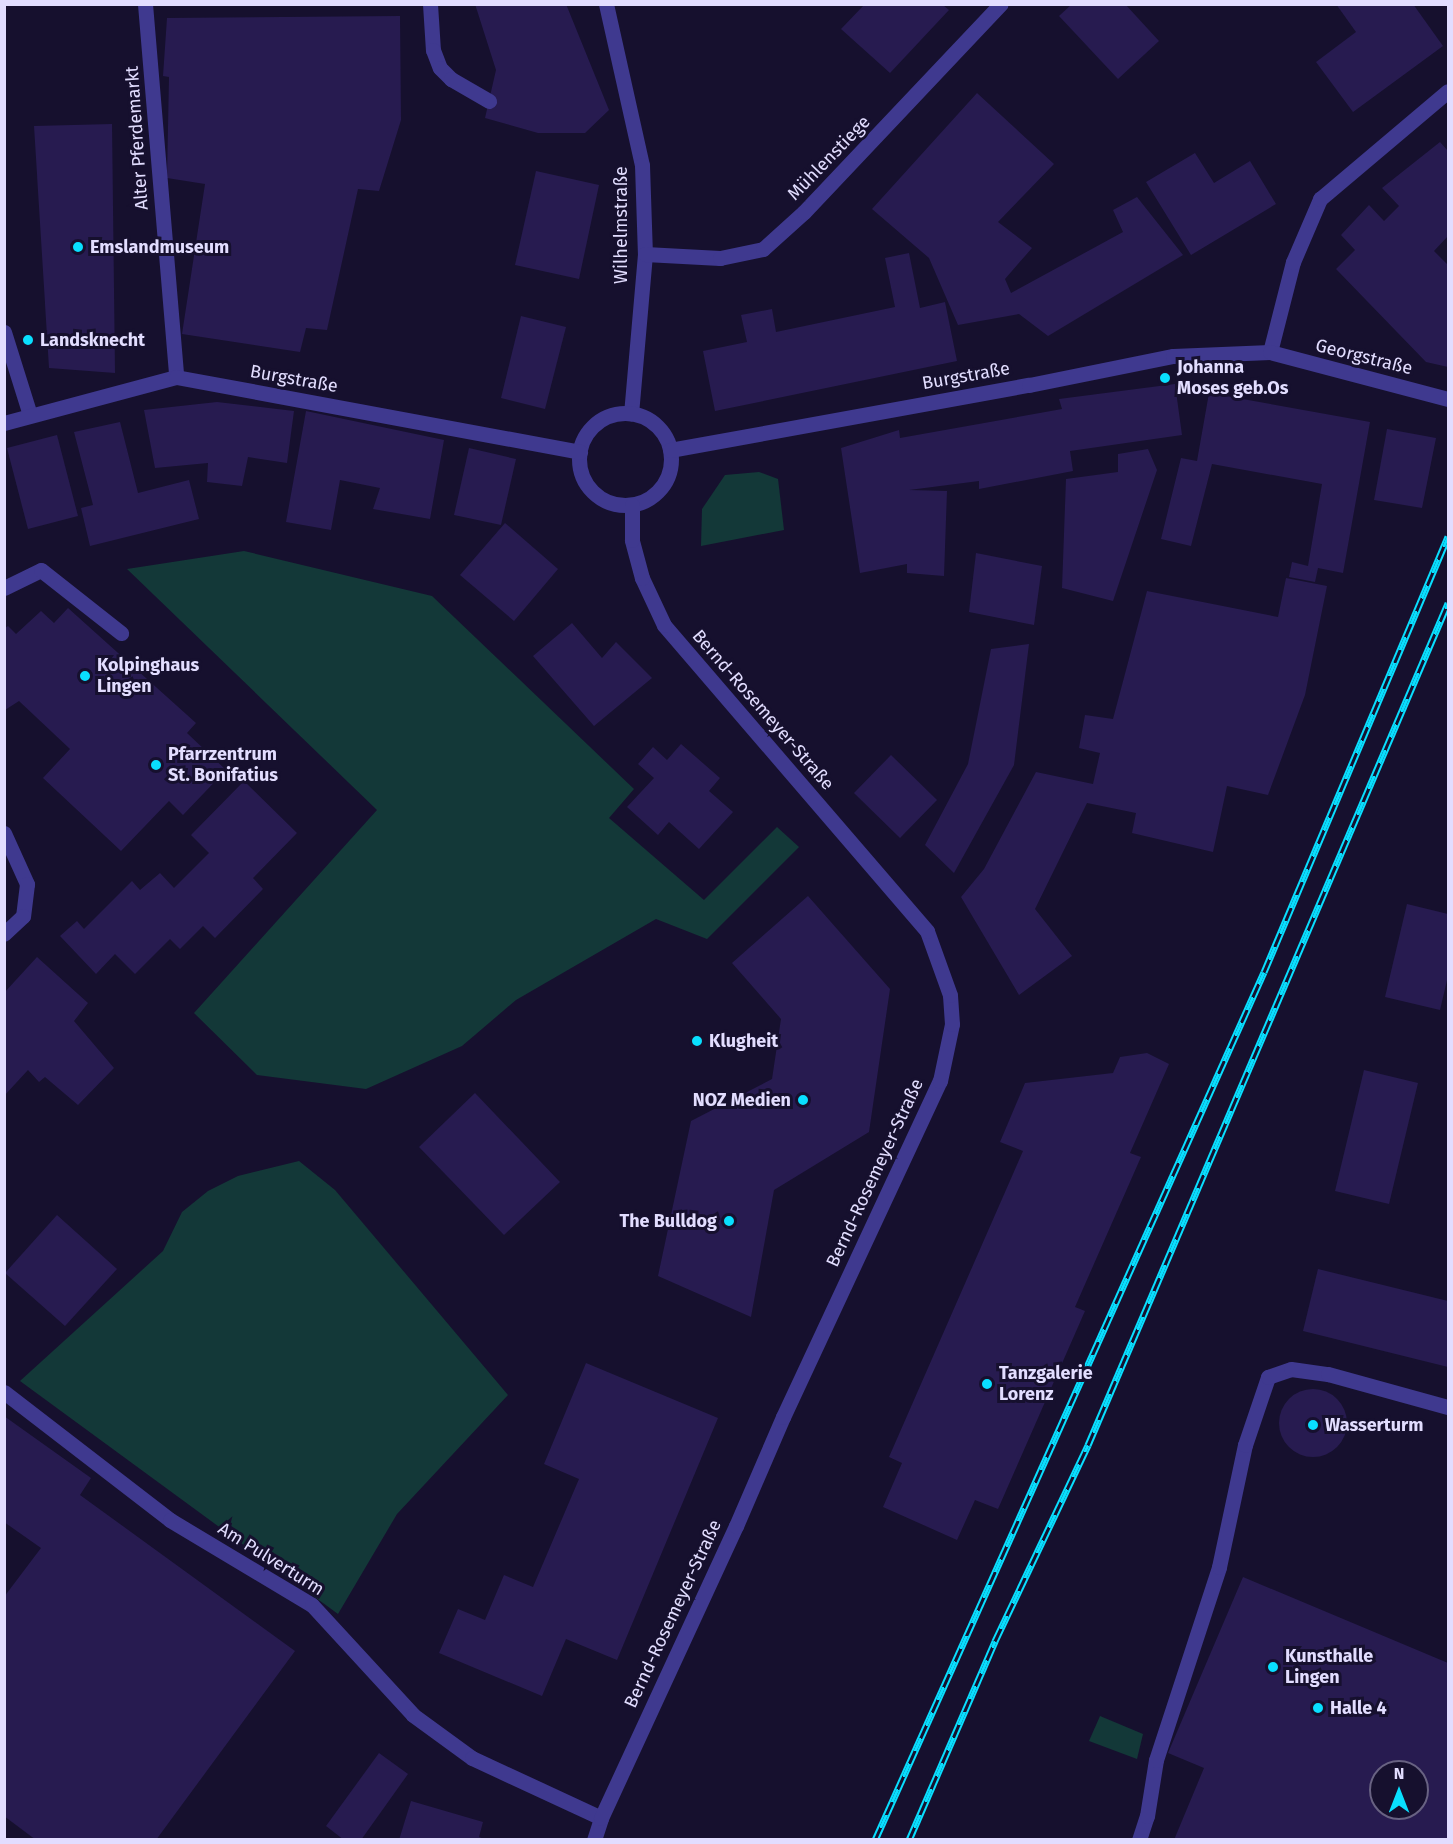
<!DOCTYPE html>
<meta charset="utf-8">
<style>
body{margin:0}
#map{position:relative;width:1453px;height:1844px;overflow:hidden;background:#16102e;font-family:"Fira Sans",sans-serif}
div>[style]{position:absolute}
[style*='--x']{left:calc(var(--x)*1px);top:calc(var(--y)*1px);width:calc(var(--w)*1px);rotate:calc(var(--a)*1deg)}
.green>*{inset:0;background:#133838}
.building>*{inset:0;background:#271b50}
.round{border-radius:50%}
.minor>*{height:15px;margin:-7.5px;padding:0 7.5px;transform-origin:7.5px;border-radius:7.5px;background:#3f398f}
.minor>.ring{margin:-7.5px;padding:0;box-sizing:content-box;background:none;border:15px solid #3f398f;border-radius:50%}
.rail>*{height:7px;margin-top:-3.5px;transform-origin:0;background:repeating-linear-gradient(90deg,#16102e 0 14px,#09dfff 0 28px);box-sizing:border-box;border-block:2px solid #09dfff}
.dots>*{width:16px;height:16px;translate:-50% -50%;box-sizing:border-box;border:3px solid #16102e;border-radius:50%}
span{translate:-50% -50%;white-space:nowrap;text-align:center;line-height:1.15;-webkit-text-stroke:6px #16102e;paint-order:stroke}
.street-label{font-size:18px;color:#e2ddff}
.poi-label{font-size:18px;color:#e2ddff;font-weight:700}
.left{translate:0 -50%;text-align:left}
.right{translate:-100% -50%;text-align:right}
.frame{position:absolute;inset:0;border:6px solid #e2ddff;pointer-events:none}
.north{position:absolute;left:1369px;top:1760px;width:60px;height:60px;box-sizing:border-box;background:#16102e;border:2px solid #686282;border-radius:50%;rotate:0deg;font-size:16px;font-weight:700;line-height:24px;text-align:center;color:#e2ddff}
.north::after{content:'';display:block;margin:auto;width:21px;height:27px;background:#09dfff;clip-path:polygon(50% 0,100% 100%,50% 72%,0 100%)}
</style>
<div id="map">
<div class="green">
<div style="clip-path:polygon(759px 472px,778px 479px,784px 530px,701px 546px,702px 509px,725px 475px)"></div>
<div style="clip-path:polygon(244px 551px,432px 596px,634px 789px,609px 818px,704px 900px,777px 827px,799px 847px,707px 939px,656px 919px,516px 1000px,462px 1046px,366px 1089px,257px 1075px,194px 1013px,377px 810px,127px 569px)"></div>
<div style="clip-path:polygon(299px 1161px,335px 1190px,508px 1395px,397px 1514px,338px 1614px,20px 1381px,163px 1251px,182px 1212px,208px 1191px,238px 1176px)"></div>
<div style="clip-path:polygon(1100px 1716px,1143px 1734px,1137px 1759px,1089px 1741px)"></div>
</div>
<div class="building">
<div style="clip-path:polygon(475px 4px,566px 4px,609px 110px,585px 133px,538px 133px,485px 118px,496px 70px)"></div>
<div style="clip-path:polygon(1072px 4px,1125px 4px,1159px 41px,1118px 79px,1059px 16px)"></div>
<div style="clip-path:polygon(1336px 4px,1413px 4px,1443px 46px,1353px 112px,1316px 62px,1356px 32px)"></div>
<div style="clip-path:polygon(864px 5px,943px 5px,949px 10px,890px 73px,841px 29px)"></div>
<div style="clip-path:polygon(400px 16px,401px 120px,379px 191px,358px 189px,327px 330px,306px 328px,300px 352px,182px 334px,205px 184px,167px 178px,169px 77px,163px 76px,167px 18px)"></div>
<div style="clip-path:polygon(977px 93px,1054px 164px,998px 222px,1032px 248px,1005px 279px,1011px 293px,1123px 232px,1113px 210px,1137px 197px,1183px 255px,1048px 336px,1019px 314px,958px 325px,929px 258px,872px 209px)"></div>
<div style="clip-path:polygon(112px 124px,115px 373px,49px 368px,34px 126px)"></div>
<div style="clip-path:polygon(1440px 142px,1448px 151px,1448px 236px,1434px 251px,1448px 265px,1448px 367px,1426px 362px,1336px 269px,1355px 250px,1341px 235px,1369px 205px,1384px 221px,1399px 206px,1382px 188px)"></div>
<div style="clip-path:polygon(1195px 153px,1214px 183px,1250px 161px,1276px 204px,1191px 255px,1146px 182px)"></div>
<div style="clip-path:polygon(536px 171px,599px 185px,579px 279px,515px 265px)"></div>
<div style="clip-path:polygon(909px 253px,920px 308px,945px 302px,957px 361px,715px 411px,703px 351px,747px 342px,741px 315px,772px 309px,776px 332px,895px 307px,885px 258px)"></div>
<div style="clip-path:polygon(521px 316px,566px 327px,545px 409px,501px 398px)"></div>
<div style="clip-path:polygon(1175px 384px,1182px 435px,1070px 451px,1073px 471px,979px 489px,979px 481px,909px 490px,947px 491px,944px 576px,907px 573px,907px 564px,860px 573px,841px 448px,899px 430px,900px 438px,1062px 409px,1059px 399px)"></div>
<div style="clip-path:polygon(1209px 393px,1370px 422px,1343px 573px,1318px 568px,1315px 582px,1289px 577px,1292px 562px,1308px 566px,1322px 484px,1212px 464px,1191px 546px,1161px 539px,1181px 458px,1197px 461px)"></div>
<div style="clip-path:polygon(217px 402px,294px 411px,287px 463px,248px 457px,242px 486px,207px 482px,208px 463px,155px 468px,144px 410px)"></div>
<div style="clip-path:polygon(306px 411px,444px 440px,430px 519px,373px 509px,380px 488px,340px 480px,331px 530px,286px 522px)"></div>
<div style="clip-path:polygon(120px 422px,138px 493px,189px 480px,199px 519px,90px 546px,81px 508px,93px 505px,74px 432px)"></div>
<div style="clip-path:polygon(1387px 429px,1436px 438px,1422px 508px,1374px 500px)"></div>
<div style="clip-path:polygon(57px 435px,78px 516px,28px 529px,7px 448px)"></div>
<div style="clip-path:polygon(469px 448px,516px 459px,501px 525px,454px 515px)"></div>
<div style="clip-path:polygon(1148px 449px,1157px 470px,1113px 601px,1062px 588px,1066px 479px,1118px 472px,1118px 454px)"></div>
<div style="clip-path:polygon(505px 523px,558px 569px,514px 621px,460px 575px)"></div>
<div style="clip-path:polygon(976px 553px,1042px 566px,1034px 625px,969px 612px)"></div>
<div style="clip-path:polygon(1286px 578px,1327px 586px,1305px 695px,1268px 795px,1227px 786px,1213px 852px,1132px 833px,1136px 813px,1087px 803px,1035px 909px,1072px 956px,1019px 995px,961px 897px,984px 869px,1036px 772px,1093px 784px,1100px 753px,1079px 748px,1085px 715px,1113px 719px,1147px 591px,1278px 617px)"></div>
<div style="clip-path:polygon(68px 608px,196px 723px,187px 733px,226px 770px,183px 815px,169px 801px,121px 851px,43px 778px,70px 749px,19px 701px,5px 710px,5px 628px,8px 626px,16px 634px,41px 611px,54px 623px)"></div>
<div style="clip-path:polygon(572px 623px,602px 658px,616px 642px,652px 678px,594px 726px,533px 656px)"></div>
<div style="clip-path:polygon(1029px 644px,1014px 765px,954px 873px,925px 845px,968px 764px,991px 649px)"></div>
<div style="clip-path:polygon(681px 744px,720px 778px,709px 791px,733px 812px,699px 849px,669px 822px,658px 835px,627px 807px,654px 778px,638px 764px,653px 747px,667px 760px)"></div>
<div style="clip-path:polygon(891px 755px,937px 800px,900px 838px,854px 793px)"></div>
<div style="clip-path:polygon(244px 781px,297px 833px,253px 878px,263px 889px,215px 938px,203px 926px,180px 949px,170px 939px,135px 974px,115px 954px,96px 974px,60px 936px,77px 921px,84px 929px,132px 881px,140px 890px,160px 873px,174px 888px,209px 853px,191px 835px)"></div>
<div style="clip-path:polygon(808px 896px,890px 989px,869px 1132px,774px 1190px,751px 1317px,658px 1276px,691px 1121px,772px 1079px,781px 1019px,732px 963px)"></div>
<div style="clip-path:polygon(1407px 904px,1448px 914px,1448px 976px,1440px 1010px,1385px 997px)"></div>
<div style="clip-path:polygon(37px 957px,88px 1003px,74px 1021px,114px 1068px,78px 1105px,45px 1077px,39px 1082px,28px 1070px,4px 1096px,4px 993px)"></div>
<div style="clip-path:polygon(1147px 1053px,1169px 1064px,1130px 1153px,1141px 1157px,1075px 1307px,1085px 1311px,998px 1509px,975px 1500px,957px 1540px,883px 1507px,902px 1463px,889px 1457px,1023px 1151px,1000px 1142px,1025px 1083px,1113px 1073px,1120px 1057px)"></div>
<div style="clip-path:polygon(1364px 1070px,1418px 1083px,1389px 1204px,1335px 1191px)"></div>
<div style="clip-path:polygon(475px 1093px,560px 1182px,504px 1235px,419px 1147px)"></div>
<div style="clip-path:polygon(57px 1215px,117px 1269px,65px 1326px,5px 1273px)"></div>
<div style="clip-path:polygon(1318px 1269px,1448px 1301px,1448px 1367px,1303px 1331px)"></div>
<div style="clip-path:polygon(586px 1363px,718px 1418px,617px 1660px,566px 1639px,542px 1696px,439px 1653px,458px 1609px,485px 1620px,504px 1575px,533px 1587px,579px 1479px,544px 1464px)"></div>
<div class="round" style="left:1279px;top:1389px;width:68px;height:68px"></div>
<div style="clip-path:polygon(4px 1416px,91px 1478px,80px 1495px,295px 1651px,156px 1840px,36px 1840px,4px 1816px,4px 1597px,41px 1548px,4px 1522px)"></div>
<div style="clip-path:polygon(evenodd,1243px 1577px,1448px 1663px,1448px 1840px,1174px 1840px,1204px 1768px,1168px 1753px,1243px 1577px,1381px 1772px,1417px 1772px,1417px 1808px,1381px 1808px,1381px 1772px)"></div>
<div style="clip-path:polygon(379px 1753px,408px 1774px,361px 1840px,344px 1840px,326px 1826px)"></div>
<div style="clip-path:polygon(411px 1801px,483px 1822px,479px 1837px,487px 1840px,399px 1840px)"></div>
</div>
<div class="minor">
<div style="--x:145;--y:4;--w:374;--a:85.2"></div>
<div style="--x:430;--y:4;--w:46;--a:86.3"></div>
<div style="--x:433;--y:50;--w:19;--a:69"></div>
<div style="--x:440;--y:68;--w:16;--a:45"></div>
<div style="--x:451;--y:79;--w:44;--a:30.1"></div>
<div style="--x:606;--y:4;--w:165;--a:77.4"></div>
<div style="--x:642;--y:165;--w:89;--a:88.1"></div>
<div style="--x:645;--y:254;--w:160;--a:95"></div>
<div style="--x:645;--y:254;--w:75;--a:3.1"></div>
<div style="--x:720;--y:258;--w:44;--a:-11.8"></div>
<div style="--x:763;--y:249;--w:55;--a:-42.1"></div>
<div style="--x:804;--y:212;--w:286;--a:-46.6"></div>
<div style="--x:4;--y:332;--w:87;--a:72.6"></div>
<div style="--x:1270;--y:352;--w:93;--a:-75.7"></div>
<div style="--x:1293;--y:262;--w:69;--a:-66.8"></div>
<div style="--x:1320;--y:199;--w:167;--a:-40.2"></div>
<div class="ring" style="left:579px;top:413px;width:77px;height:77px"></div>
<div style="--x:4;--y:423;--w:178;--a:-15"></div>
<div style="--x:176;--y:377;--w:411;--a:10.5"></div>
<div style="--x:670;--y:450;--w:365;--a:-10.3"></div>
<div style="--x:1029;--y:385;--w:147;--a:-11.4"></div>
<div style="--x:1173;--y:356;--w:97;--a:-2.4"></div>
<div style="--x:1270;--y:352;--w:184;--a:14.8"></div>
<div style="--x:4;--y:588;--w:41;--a:-25.9"></div>
<div style="--x:41;--y:570;--w:102;--a:38.2"></div>
<div style="--x:4;--y:833;--w:56;--a:65.7"></div>
<div style="--x:27;--y:884;--w:32;--a:97"></div>
<div style="--x:23;--y:916;--w:26;--a:137"></div>
<div style="--x:4;--y:1392;--w:210;--a:37.6"></div>
<div style="--x:170;--y:1520;--w:165;--a:30.9"></div>
<div style="--x:312;--y:1605;--w:149;--a:47.4"></div>
<div style="--x:413;--y:1715;--w:73;--a:36.1"></div>
<div style="--x:472;--y:1758;--w:142;--a:24.9"></div>
<div style="--x:594;--y:1840;--w:23;--a:-72"></div>
<div style="--x:601;--y:1818;--w:322;--a:-65.2"></div>
<div style="--x:736;--y:1526;--w:119;--a:-66.7"></div>
<div style="--x:783;--y:1417;--w:371;--a:-65"></div>
<div style="--x:940;--y:1081;--w:58;--a:-78.1"></div>
<div style="--x:952;--y:1024;--w:29;--a:-94"></div>
<div style="--x:950;--y:995;--w:68;--a:-109.8"></div>
<div style="--x:927;--y:931;--w:403;--a:-130.7"></div>
<div style="--x:664;--y:625;--w:52;--a:-115.1"></div>
<div style="--x:642;--y:578;--w:39;--a:-105"></div>
<div style="--x:632;--y:540;--w:35;--a:-90"></div>
<div style="--x:1139;--y:1840;--w:25;--a:-72"></div>
<div style="--x:1147;--y:1816;--w:57;--a:-80.9"></div>
<div style="--x:1156;--y:1760;--w:203;--a:-71.9"></div>
<div style="--x:1219;--y:1567;--w:125;--a:-78"></div>
<div style="--x:1245;--y:1445;--w:72;--a:-71.3"></div>
<div style="--x:1268;--y:1377;--w:24;--a:-19"></div>
<div style="--x:1291;--y:1369;--w:37;--a:8"></div>
<div style="--x:1328;--y:1374;--w:124;--a:15.4"></div>
</div>
<div class="rail">
<div style="--x:875;--y:1840;--w:951;--a:-65.86"></div>
<div style="--x:1264;--y:972;--w:473;--a:-67.1"></div>
<div style="--x:909;--y:1840;--w:217;--a:-66.6"></div>
<div style="--x:995;--y:1641;--w:217;--a:-64.6"></div>
<div style="--x:1088;--y:1445;--w:916;--a:-66.85"></div>
</div>
<div class="dots">
<div style="left:78px;top:247px;background:#09dfff"></div>
<div style="left:28px;top:340px;background:#09dfff"></div>
<div style="left:1165px;top:378px;background:#09dfff"></div>
<div style="left:85px;top:676px;background:#09dfff"></div>
<div style="left:156px;top:765px;background:#09dfff"></div>
<div style="left:697px;top:1041px;background:#09dfff"></div>
<div style="left:803px;top:1100px;background:#09dfff"></div>
<div style="left:729px;top:1221px;background:#09dfff"></div>
<div style="left:987px;top:1384px;background:#09dfff"></div>
<div style="left:1313px;top:1425px;background:#09dfff"></div>
<div style="left:1273px;top:1667px;background:#09dfff"></div>
<div style="left:1318px;top:1708px;background:#09dfff"></div>
</div>
<div class="street-label">
<span style="left:137px;top:138px;rotate:-94deg">Alter Pferdemarkt</span>
<span style="left:829px;top:158px;rotate:-46deg">Mühlenstiege</span>
<span style="left:621px;top:225px;rotate:-90deg">Wilhelmstraße</span>
<span style="left:1364px;top:357px;rotate:14deg">Georgstraße</span>
<span style="left:966px;top:376px;rotate:-10deg">Burgstraße</span>
<span style="left:294px;top:379px;rotate:10deg">Burgstraße</span>
<span style="left:763px;top:710px;rotate:49deg">Bernd-Rosemeyer-Straße</span>
<span style="left:875px;top:1173px;rotate:-65deg">Bernd-Rosemeyer-Straße</span>
<span style="left:271px;top:1559px;rotate:32deg">Am Pulverturm</span>
<span style="left:673px;top:1614px;rotate:-65deg">Bernd-Rosemeyer-Straße</span>
</div>
<div class="poi-label">
<span class="left" style="left:90px;top:247px">Emslandmuseum</span>
<span class="left" style="left:40px;top:340px">Landsknecht</span>
<span class="left" style="left:1177px;top:378px">Johanna<br>Moses geb.Os</span>
<span class="left" style="left:97px;top:676px">Kolpinghaus<br>Lingen</span>
<span class="left" style="left:168px;top:765px">Pfarrzentrum<br>St. Bonifatius</span>
<span class="left" style="left:709px;top:1041px">Klugheit</span>
<span class="right" style="left:791px;top:1100px">NOZ Medien</span>
<span class="right" style="left:717px;top:1221px">The Bulldog</span>
<span class="left" style="left:999px;top:1384px">Tanzgalerie<br>Lorenz</span>
<span class="left" style="left:1325px;top:1425px">Wasserturm</span>
<span class="left" style="left:1285px;top:1667px">Kunsthalle<br>Lingen</span>
<span class="left" style="left:1330px;top:1708px">Halle 4</span>
</div>
<div class="frame"></div>
<div class="north">N</div>
</div>
